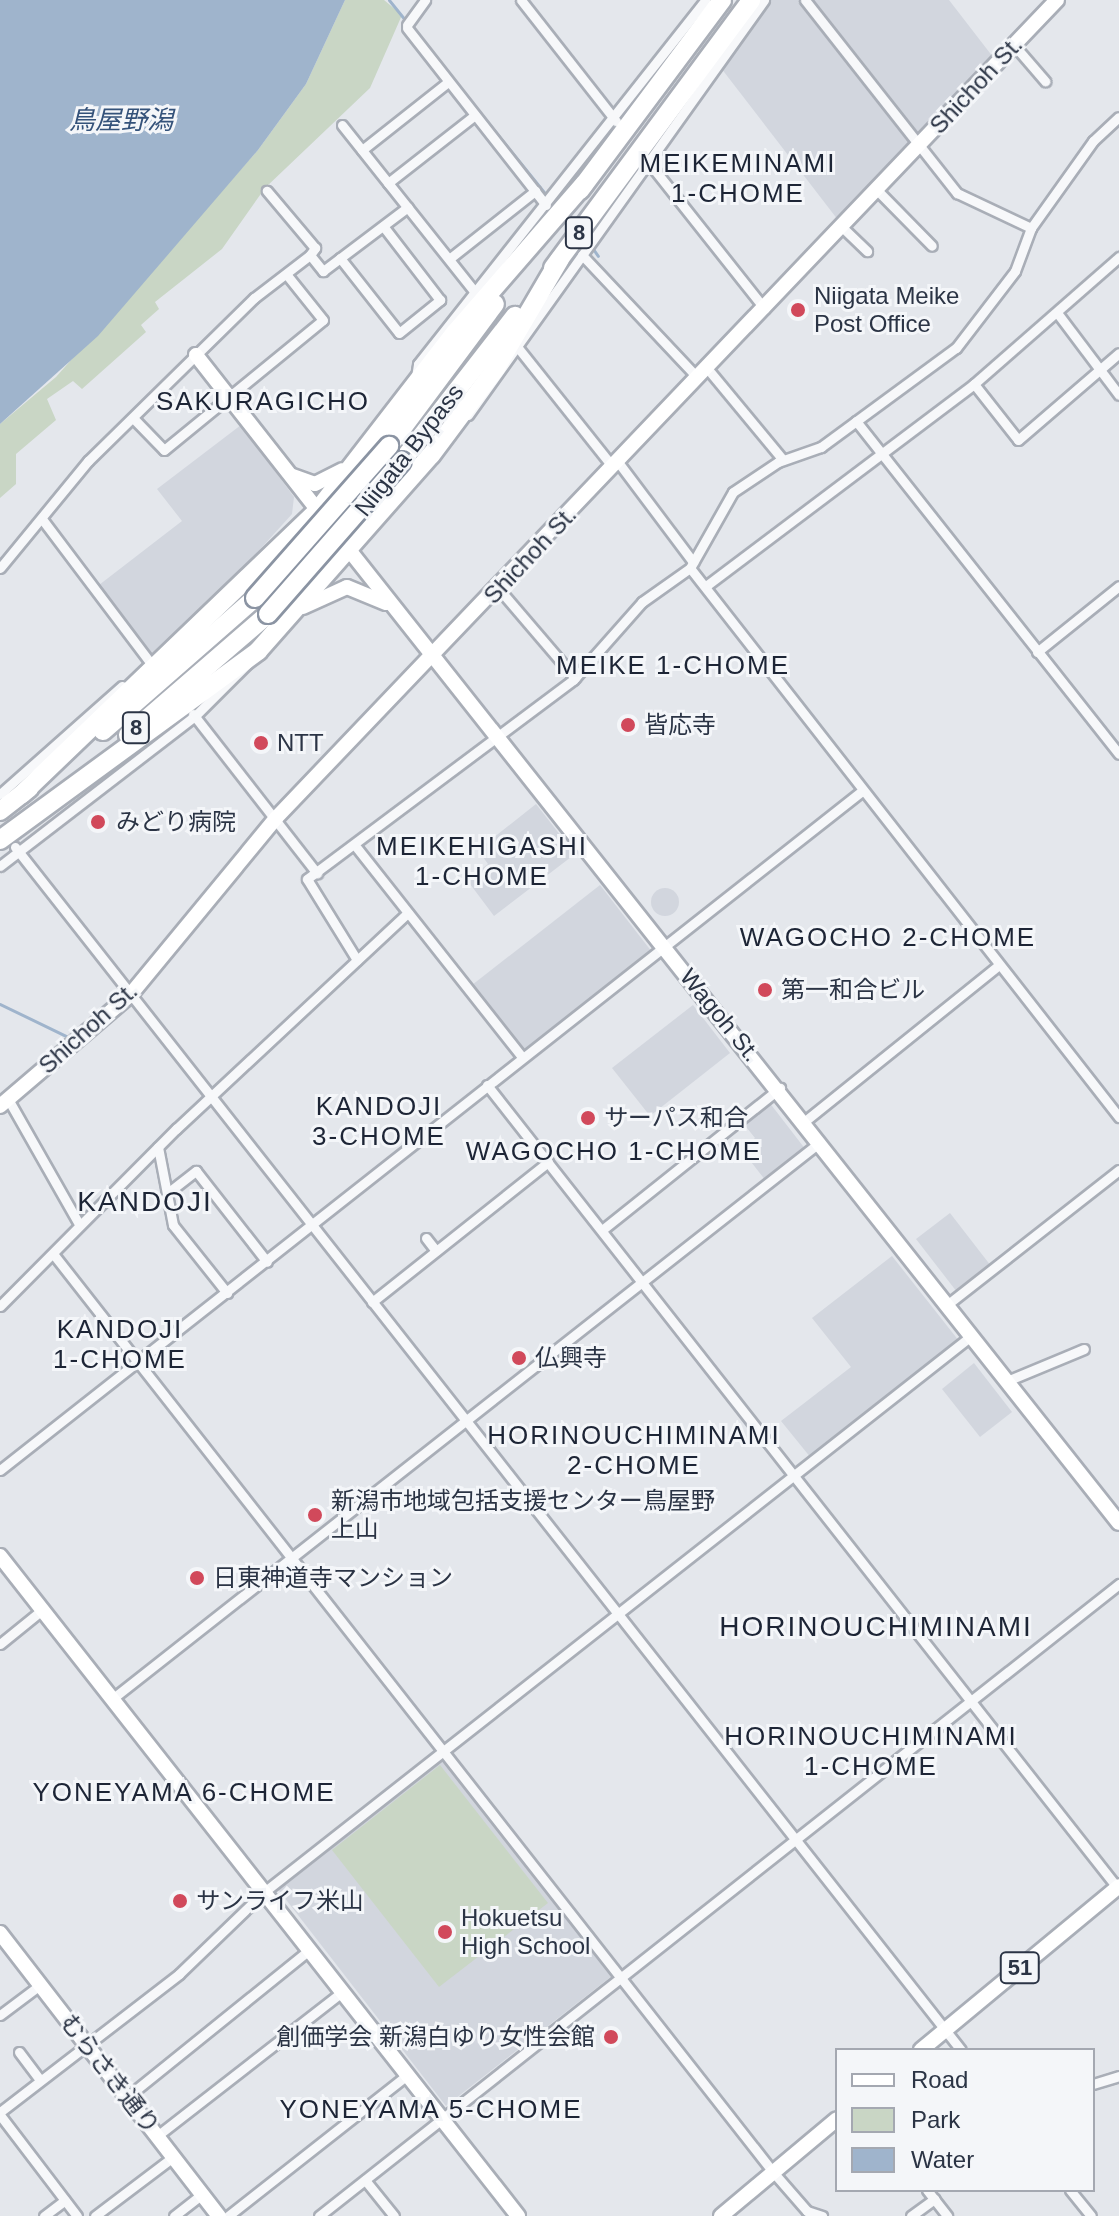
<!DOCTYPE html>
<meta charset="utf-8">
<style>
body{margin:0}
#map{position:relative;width:1119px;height:2216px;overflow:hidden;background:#e4e7ec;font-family:Arial,"Noto Sans JP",sans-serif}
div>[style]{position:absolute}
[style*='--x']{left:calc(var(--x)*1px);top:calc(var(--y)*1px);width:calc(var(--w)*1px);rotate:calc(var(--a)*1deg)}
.built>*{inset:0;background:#d2d6de}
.round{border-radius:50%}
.green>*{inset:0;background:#c9d6c5}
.water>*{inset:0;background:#9fb4cc}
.stream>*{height:3px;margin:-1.5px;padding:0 1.5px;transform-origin:1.5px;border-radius:1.5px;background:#9fb4cc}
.roads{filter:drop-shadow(2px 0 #a9aeb7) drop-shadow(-2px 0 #a9aeb7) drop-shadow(0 2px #a9aeb7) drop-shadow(0 -2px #a9aeb7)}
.street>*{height:9px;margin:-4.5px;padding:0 4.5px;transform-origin:4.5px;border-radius:4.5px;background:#f7f8fa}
.secondary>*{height:14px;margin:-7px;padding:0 7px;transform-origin:7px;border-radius:7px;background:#fff}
.primary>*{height:14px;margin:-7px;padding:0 7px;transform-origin:7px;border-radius:7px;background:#fff}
.highway>*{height:18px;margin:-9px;padding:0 9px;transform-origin:9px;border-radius:9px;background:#fff}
.bridges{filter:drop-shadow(2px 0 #8b94a3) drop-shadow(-2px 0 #8b94a3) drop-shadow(0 2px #8b94a3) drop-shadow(0 -2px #8b94a3)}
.highway-bridge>*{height:18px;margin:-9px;padding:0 9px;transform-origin:9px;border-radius:9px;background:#fff}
.dots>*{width:22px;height:22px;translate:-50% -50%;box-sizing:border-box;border:4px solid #f4f6f9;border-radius:50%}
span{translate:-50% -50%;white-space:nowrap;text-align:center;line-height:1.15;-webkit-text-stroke:6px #f4f6f9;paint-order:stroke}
.shield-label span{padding:2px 6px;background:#f4f6f9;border:2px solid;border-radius:6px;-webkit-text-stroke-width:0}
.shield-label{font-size:22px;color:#2b3445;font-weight:700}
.street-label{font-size:24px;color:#2b3445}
.poi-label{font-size:24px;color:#2b3445}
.left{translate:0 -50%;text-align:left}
.right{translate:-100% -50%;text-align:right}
.water-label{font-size:26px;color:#34527a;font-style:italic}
.neighbourhood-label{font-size:26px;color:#1d2536;letter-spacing:2px}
.quarter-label{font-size:28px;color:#1d2536;letter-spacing:2px}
.legend{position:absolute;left:835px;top:2048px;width:260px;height:144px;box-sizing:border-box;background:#f4f6f9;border:2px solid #a4a8b1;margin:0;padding:10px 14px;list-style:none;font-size:24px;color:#2b3445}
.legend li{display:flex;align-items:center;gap:16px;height:40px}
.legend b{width:40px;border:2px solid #a4a8b1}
</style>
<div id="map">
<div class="built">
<div style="clip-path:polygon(771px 0,949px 0,993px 57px,838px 220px,721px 68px)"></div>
<div style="clip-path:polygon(241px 425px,294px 497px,292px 514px,216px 598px,149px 656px,99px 585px,182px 521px,157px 489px)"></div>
<div style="clip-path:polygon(536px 804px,575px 854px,494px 916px,467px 880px,488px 864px,478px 850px)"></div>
<div style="clip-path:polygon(600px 885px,652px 952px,524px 1052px,472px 985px)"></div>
<div class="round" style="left:651px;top:888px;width:28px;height:28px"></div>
<div style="clip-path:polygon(693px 1005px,730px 1053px,650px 1116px,612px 1068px)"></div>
<div style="clip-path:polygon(769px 1102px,806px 1150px,766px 1181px,741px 1149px,755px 1138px,743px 1123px)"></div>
<div style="clip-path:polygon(950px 1213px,991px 1266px,957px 1292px,916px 1239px)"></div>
<div style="clip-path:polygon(892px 1256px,959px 1341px,811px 1458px,781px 1421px,851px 1367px,812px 1318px)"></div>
<div style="clip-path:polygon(974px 1363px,1012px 1412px,980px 1437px,942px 1389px)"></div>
<div style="clip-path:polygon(442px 1756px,613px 1975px,446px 2106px,277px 1888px)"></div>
</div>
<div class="green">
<div style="clip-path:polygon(345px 0,384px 0,402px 15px,370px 88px,265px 188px,222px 249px,155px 302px,159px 309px,141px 325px,146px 332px,82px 389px,73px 381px,47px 399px,56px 420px,16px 454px,16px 484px,0 498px,0 424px,56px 377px,258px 150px,306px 84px)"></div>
<div style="clip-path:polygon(440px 1765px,548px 1903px,439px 1987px,332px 1850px)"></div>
</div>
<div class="water">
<div style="clip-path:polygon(0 0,345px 0,306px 84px,258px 150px,98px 336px,0 424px)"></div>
</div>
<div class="stream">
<div style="--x:389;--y:0;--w:252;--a:51.1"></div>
<div style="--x:591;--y:246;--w:12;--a:55"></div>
<div style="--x:0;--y:1004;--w:73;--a:25.9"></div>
</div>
<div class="roads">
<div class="street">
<div style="--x:521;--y:0;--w:154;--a:51.9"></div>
<div style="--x:805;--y:0;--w:246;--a:51.8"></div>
<div style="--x:957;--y:193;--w:82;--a:25.3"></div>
<div style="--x:407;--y:25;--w:31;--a:-54"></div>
<div style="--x:407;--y:28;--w:225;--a:51.9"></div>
<div style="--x:1014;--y:45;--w:48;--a:49.3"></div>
<div style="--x:342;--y:125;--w:217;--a:51.5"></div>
<div style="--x:362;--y:150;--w:110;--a:-38.3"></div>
<div style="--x:646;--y:159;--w:191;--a:51.6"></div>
<div style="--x:388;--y:183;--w:110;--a:-38"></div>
<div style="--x:877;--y:190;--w:78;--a:45.5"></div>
<div style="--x:842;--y:227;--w:35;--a:44"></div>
<div style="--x:310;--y:255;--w:21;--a:51"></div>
<div style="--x:323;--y:271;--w:106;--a:-37"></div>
<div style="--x:582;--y:255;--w:169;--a:46.7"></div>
<div style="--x:340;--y:258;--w:95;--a:51.8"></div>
<div style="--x:399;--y:333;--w:53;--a:-38.8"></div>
<div style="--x:440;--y:300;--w:93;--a:-127.6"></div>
<div style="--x:449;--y:259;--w:110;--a:-38.3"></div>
<div style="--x:1058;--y:314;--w:101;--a:53"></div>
<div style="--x:515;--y:344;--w:157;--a:51.5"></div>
<div style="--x:707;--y:368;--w:119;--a:50.4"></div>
<div style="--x:416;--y:377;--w:13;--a:-81"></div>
<div style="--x:418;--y:364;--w:464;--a:-51.7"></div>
<div style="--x:974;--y:384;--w:71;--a:51.8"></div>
<div style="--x:1018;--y:440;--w:133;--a:-40.7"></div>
<div style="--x:468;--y:415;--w:510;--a:-54.5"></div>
<div style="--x:134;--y:419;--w:43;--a:45.9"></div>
<div style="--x:164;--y:450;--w:205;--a:-39.3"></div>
<div style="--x:323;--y:320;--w:58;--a:-128.7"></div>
<div style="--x:856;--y:421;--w:424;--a:51.7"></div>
<div style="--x:618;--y:462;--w:125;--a:53.1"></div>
<div style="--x:42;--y:519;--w:183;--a:53"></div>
<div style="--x:0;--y:568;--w:139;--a:-50.6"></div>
<div style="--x:88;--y:461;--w:233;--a:-44.5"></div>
<div style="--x:254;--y:298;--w:71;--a:-37.5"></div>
<div style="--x:310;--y:255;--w:9;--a:-54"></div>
<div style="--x:315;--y:248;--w:75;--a:-130.1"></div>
<div style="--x:690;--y:568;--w:697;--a:52"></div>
<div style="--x:706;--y:586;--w:336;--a:-37"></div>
<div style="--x:974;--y:384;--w:193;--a:-41.2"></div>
<div style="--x:499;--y:589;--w:117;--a:49.5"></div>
<div style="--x:1037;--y:652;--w:105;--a:-38.8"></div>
<div style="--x:193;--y:714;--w:202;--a:52.1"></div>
<div style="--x:0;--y:794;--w:163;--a:-41.5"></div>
<div style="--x:15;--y:847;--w:1530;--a:51.82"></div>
<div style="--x:357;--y:848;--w:266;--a:51.7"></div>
<div style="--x:0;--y:866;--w:246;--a:-37.6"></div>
<div style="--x:195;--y:716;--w:83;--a:-45"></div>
<div style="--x:357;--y:960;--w:95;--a:-121.7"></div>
<div style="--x:307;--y:879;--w:332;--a:-36.8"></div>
<div style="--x:573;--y:680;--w:104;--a:-48.5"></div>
<div style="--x:642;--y:602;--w:59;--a:-35.3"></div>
<div style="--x:690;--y:568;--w:87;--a:-60.5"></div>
<div style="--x:733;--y:492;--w:54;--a:-33.7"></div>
<div style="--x:778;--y:462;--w:46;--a:-19.2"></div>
<div style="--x:821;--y:447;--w:167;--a:-36.3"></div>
<div style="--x:956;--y:348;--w:97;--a:-52.5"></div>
<div style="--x:1015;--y:271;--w:46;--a:-69.6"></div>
<div style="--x:1031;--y:228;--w:107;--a:-54.5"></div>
<div style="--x:1093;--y:141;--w:35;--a:-43"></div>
<div style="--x:487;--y:1085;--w:1023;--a:51.86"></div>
<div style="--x:8;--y:1099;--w:144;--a:60.4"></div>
<div style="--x:805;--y:1121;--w:248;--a:-38.8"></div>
<div style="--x:158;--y:1147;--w:79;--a:79.1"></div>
<div style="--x:173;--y:1225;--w:87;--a:51.5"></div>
<div style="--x:170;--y:1191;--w:33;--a:-38"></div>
<div style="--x:196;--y:1171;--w:115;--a:52"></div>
<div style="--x:602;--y:1230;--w:228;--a:-38.6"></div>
<div style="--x:426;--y:1238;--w:16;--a:52"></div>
<div style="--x:54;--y:1255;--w:1165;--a:51.9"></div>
<div style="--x:773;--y:2172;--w:52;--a:48.9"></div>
<div style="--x:807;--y:2211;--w:16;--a:18"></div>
<div style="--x:372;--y:1302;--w:225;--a:-38.5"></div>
<div style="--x:948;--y:1304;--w:217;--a:-38.1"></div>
<div style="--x:0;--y:1306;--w:250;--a:-45.2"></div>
<div style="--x:176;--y:1129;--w:317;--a:-43"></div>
<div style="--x:1009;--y:1380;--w:81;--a:-22.5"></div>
<div style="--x:0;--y:1470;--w:1097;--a:-38.23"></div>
<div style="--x:0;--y:1644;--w:54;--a:-39"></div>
<div style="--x:112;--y:1699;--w:901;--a:-38.19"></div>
<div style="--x:0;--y:2015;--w:50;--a:-36.9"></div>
<div style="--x:19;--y:2052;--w:35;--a:53"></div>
<div style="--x:1093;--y:2084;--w:27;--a:-17"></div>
<div style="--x:127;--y:2097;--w:234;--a:-38.9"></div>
<div style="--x:0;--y:2112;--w:226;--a:-37.6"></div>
<div style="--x:179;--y:1974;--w:118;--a:-44"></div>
<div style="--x:264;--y:1892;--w:899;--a:-38.18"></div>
<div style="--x:0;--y:2115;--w:127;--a:52.7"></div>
<div style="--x:157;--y:2136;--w:234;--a:-37.9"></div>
<div style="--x:365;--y:2180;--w:46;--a:51.1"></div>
<div style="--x:927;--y:2190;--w:33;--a:52"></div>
<div style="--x:1070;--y:2190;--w:33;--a:51"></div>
<div style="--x:44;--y:2216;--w:26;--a:-37"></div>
<div style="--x:95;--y:2216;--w:98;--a:-37.1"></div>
<div style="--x:174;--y:2216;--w:36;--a:-38"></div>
<div style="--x:228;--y:2216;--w:228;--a:-38.2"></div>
<div style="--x:319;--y:2216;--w:1020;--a:-38.31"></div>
<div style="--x:911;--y:2216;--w:29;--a:-36"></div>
</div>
<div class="secondary">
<div style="--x:196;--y:355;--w:207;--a:51.9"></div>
<div style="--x:293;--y:476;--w:23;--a:20"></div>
<div style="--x:315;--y:484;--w:30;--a:-27"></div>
<div style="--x:342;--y:541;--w:1252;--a:51.65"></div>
<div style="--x:303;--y:607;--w:48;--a:-24.4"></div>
<div style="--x:347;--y:587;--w:42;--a:22.3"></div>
<div style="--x:0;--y:1106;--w:172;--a:-40.5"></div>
<div style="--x:131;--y:994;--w:228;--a:-50.5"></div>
<div style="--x:276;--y:818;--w:1131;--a:-46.33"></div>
<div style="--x:0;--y:1556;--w:839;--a:51.87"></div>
<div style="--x:0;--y:1933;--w:358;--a:52.3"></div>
</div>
<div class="primary">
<div style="--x:921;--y:2050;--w:257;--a:-39.6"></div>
<div style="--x:721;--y:2216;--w:151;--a:-39.9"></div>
</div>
<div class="highway">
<div style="--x:580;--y:190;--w:237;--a:-53.2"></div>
<div style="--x:553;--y:268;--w:333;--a:-53.5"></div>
<div style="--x:389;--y:446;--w:177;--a:-53.3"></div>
<div style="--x:402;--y:461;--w:184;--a:-52.1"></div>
<div style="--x:103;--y:731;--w:202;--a:-41.2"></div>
<div style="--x:128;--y:735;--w:185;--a:-40.8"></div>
<div style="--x:22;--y:794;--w:410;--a:-43.8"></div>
<div style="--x:318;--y:510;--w:224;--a:-52.3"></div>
<div style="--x:455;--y:333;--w:198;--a:-49.1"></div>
<div style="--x:0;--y:811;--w:37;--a:-38"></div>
<div style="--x:0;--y:840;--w:320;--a:-36.2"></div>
<div style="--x:258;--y:651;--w:261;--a:-48.6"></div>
<div style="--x:431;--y:455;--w:109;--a:-53.2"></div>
<div style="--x:496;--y:368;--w:126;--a:-59.6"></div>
</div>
</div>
<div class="bridges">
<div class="highway-bridge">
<div style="--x:255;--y:598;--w:203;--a:-48.6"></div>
<div style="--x:268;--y:614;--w:203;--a:-48.8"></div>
</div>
</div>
<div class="dots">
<div style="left:798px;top:310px;background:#d1495b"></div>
<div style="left:628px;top:725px;background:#d1495b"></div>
<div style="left:261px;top:743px;background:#d1495b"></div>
<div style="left:98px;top:822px;background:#d1495b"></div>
<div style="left:765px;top:990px;background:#d1495b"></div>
<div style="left:588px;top:1118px;background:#d1495b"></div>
<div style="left:519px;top:1358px;background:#d1495b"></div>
<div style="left:315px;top:1515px;background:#d1495b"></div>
<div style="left:197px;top:1578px;background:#d1495b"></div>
<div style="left:180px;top:1901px;background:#d1495b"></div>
<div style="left:445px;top:1932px;background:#d1495b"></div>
<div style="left:611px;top:2037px;background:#d1495b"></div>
</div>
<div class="shield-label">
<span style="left:579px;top:233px">8</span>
<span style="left:136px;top:728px">8</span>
<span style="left:1020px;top:1968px">51</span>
</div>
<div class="street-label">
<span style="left:976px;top:85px;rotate:-47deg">Shichoh St.</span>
<span style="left:409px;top:450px;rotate:-52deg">Niigata Bypass</span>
<span style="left:530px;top:555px;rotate:-47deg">Shichoh St.</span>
<span style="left:720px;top:1015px;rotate:51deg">Wagoh St.</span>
<span style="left:88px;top:1028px;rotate:-42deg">Shichoh St.</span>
<span style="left:110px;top:2074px;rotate:52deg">むらさき通り</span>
</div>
<div class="poi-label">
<span class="left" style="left:814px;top:310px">Niigata Meike<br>Post Office</span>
<span class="left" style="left:644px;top:725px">皆応寺</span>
<span class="left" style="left:277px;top:743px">NTT</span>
<span class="left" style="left:116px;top:822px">みどり病院</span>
<span class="left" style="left:781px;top:990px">第一和合ビル</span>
<span class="left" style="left:604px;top:1118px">サーパス和合</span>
<span class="left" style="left:535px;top:1358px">仏興寺</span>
<span class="left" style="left:331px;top:1515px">新潟市地域包括支援センター鳥屋野<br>上山</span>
<span class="left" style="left:213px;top:1578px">日東神道寺マンション</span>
<span class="left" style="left:196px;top:1901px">サンライフ米山</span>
<span class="left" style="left:461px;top:1932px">Hokuetsu<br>High School</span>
<span class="right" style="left:595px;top:2037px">創価学会 新潟白ゆり女性会館</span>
</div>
<div class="water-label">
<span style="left:121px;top:121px">鳥屋野潟</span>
</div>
<div class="neighbourhood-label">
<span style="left:738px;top:179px">MEIKEMINAMI<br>1-CHOME</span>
<span style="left:263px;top:402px">SAKURAGICHO</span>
<span style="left:673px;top:666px">MEIKE 1-CHOME</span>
<span style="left:482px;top:862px">MEIKEHIGASHI<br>1-CHOME</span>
<span style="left:888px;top:938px">WAGOCHO 2-CHOME</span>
<span style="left:379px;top:1122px">KANDOJI<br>3-CHOME</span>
<span style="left:614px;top:1152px">WAGOCHO 1-CHOME</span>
<span style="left:120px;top:1345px">KANDOJI<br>1-CHOME</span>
<span style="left:634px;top:1451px">HORINOUCHIMINAMI<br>2-CHOME</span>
<span style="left:871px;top:1752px">HORINOUCHIMINAMI<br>1-CHOME</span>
<span style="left:184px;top:1793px">YONEYAMA 6-CHOME</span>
<span style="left:431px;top:2110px">YONEYAMA 5-CHOME</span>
</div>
<div class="quarter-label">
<span style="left:145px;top:1202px">KANDOJI</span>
<span style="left:876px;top:1627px">HORINOUCHIMINAMI</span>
</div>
<ul class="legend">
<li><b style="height:10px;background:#fff"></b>Road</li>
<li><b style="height:22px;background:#c9d6c5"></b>Park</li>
<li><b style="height:22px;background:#9fb4cc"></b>Water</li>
</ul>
</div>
